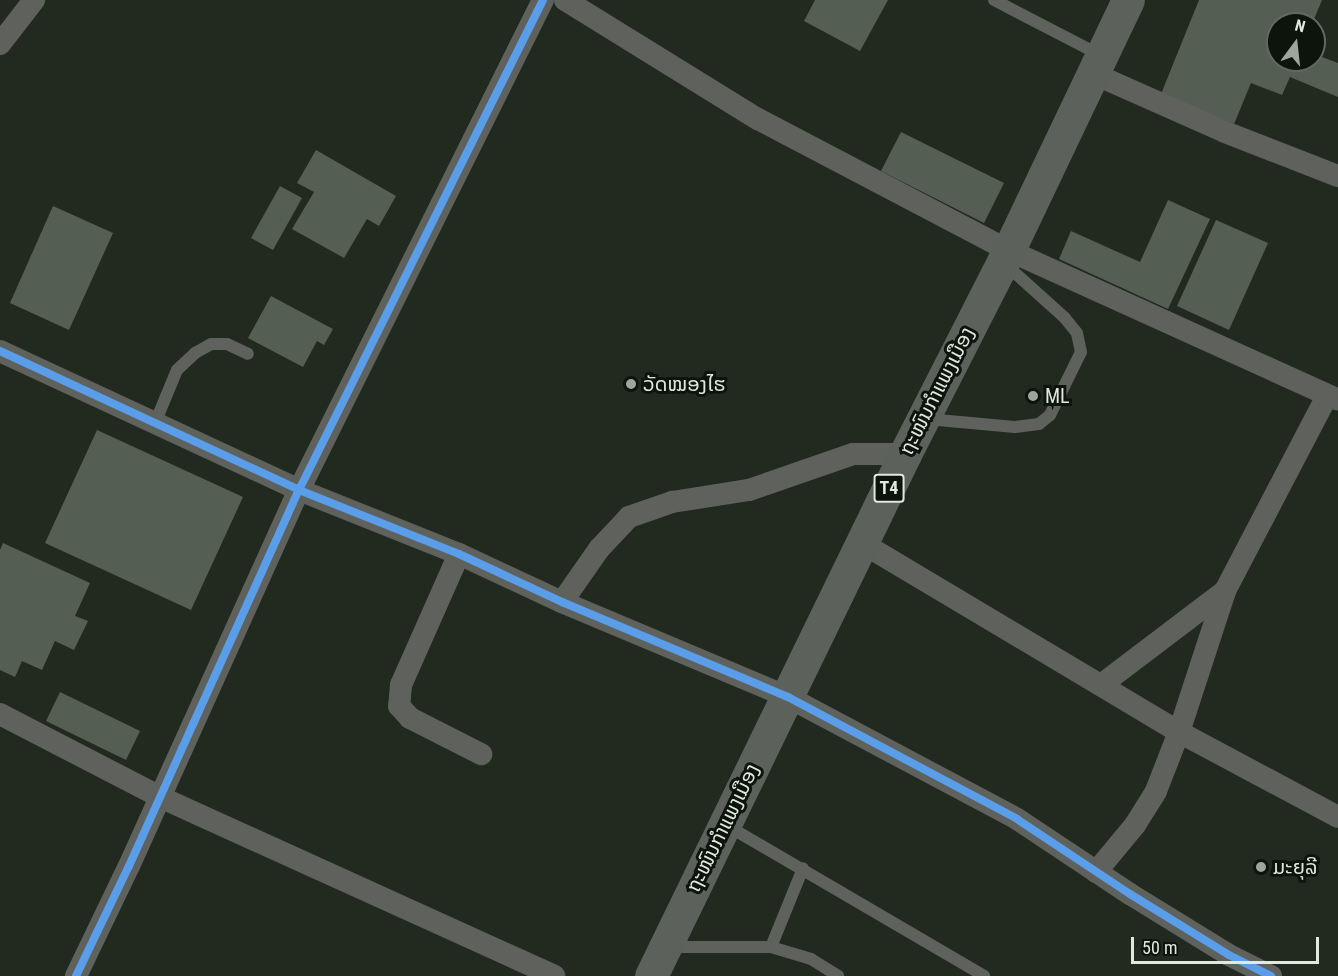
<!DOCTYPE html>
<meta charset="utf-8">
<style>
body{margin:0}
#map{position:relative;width:1338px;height:976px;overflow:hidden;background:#222a20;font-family:"Roboto Condensed","Noto Sans Lao",sans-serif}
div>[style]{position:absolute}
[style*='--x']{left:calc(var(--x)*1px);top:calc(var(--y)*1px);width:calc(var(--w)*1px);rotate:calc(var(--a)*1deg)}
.building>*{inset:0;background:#555e53}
.service>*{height:12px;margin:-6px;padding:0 6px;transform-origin:6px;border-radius:6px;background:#5e615c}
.minor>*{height:22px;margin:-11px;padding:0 11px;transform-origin:11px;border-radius:11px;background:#5e615c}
.primary>*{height:33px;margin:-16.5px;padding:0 16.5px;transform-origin:16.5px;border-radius:16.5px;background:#5d615c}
.cycleway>*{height:8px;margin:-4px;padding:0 4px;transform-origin:4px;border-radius:4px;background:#5a9eea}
.dots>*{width:16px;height:16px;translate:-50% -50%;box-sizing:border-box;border:3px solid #0d140c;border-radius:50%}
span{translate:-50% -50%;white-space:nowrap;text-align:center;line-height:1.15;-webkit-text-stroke:6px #0d140c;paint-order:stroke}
.shield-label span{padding:2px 4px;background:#0d140c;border:2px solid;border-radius:4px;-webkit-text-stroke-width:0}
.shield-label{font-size:18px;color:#dfe9dd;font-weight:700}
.poi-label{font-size:20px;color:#dfe9dd}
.left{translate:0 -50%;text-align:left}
.street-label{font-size:20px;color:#dfe9dd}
.north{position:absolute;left:1266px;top:12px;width:60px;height:60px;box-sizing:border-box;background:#0d140c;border:2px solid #616960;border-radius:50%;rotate:15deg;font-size:16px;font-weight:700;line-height:24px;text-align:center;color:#dfe9dd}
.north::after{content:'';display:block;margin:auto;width:21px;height:27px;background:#9da69b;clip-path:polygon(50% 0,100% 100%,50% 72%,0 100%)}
.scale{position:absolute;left:1131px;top:937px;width:188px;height:27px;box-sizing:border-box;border:3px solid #dfe9dd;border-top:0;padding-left:8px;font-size:18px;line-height:21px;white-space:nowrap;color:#dfe9dd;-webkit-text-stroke:4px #0d140c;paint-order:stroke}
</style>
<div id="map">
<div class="building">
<div style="clip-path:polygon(815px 0,888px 0,860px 51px,804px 21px)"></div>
<div style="clip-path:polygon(1199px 0,1322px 0,1312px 24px,1278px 24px,1278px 60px,1314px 60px,1314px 54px,1338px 63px,1338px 97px,1290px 77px,1282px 95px,1251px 83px,1234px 124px,1161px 94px)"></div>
<div style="clip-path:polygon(901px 132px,1004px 183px,984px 223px,881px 171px)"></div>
<div style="clip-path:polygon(316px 150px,396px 196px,379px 226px,367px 219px,344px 258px,292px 229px,314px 192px,297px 183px)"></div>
<div style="clip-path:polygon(280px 186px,302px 198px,273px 250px,251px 238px)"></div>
<div style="clip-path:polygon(1168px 200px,1210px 219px,1168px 309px,1059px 259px,1071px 231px,1140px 262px)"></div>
<div style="clip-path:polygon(53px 206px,113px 233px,69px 330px,10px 303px)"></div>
<div style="clip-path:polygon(1216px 220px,1268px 243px,1229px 330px,1177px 306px)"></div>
<div style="clip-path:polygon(271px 296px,333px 329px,324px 345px,317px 341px,303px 367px,248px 338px)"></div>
<div style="clip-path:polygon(97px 430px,243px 497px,191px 610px,45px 543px)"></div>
<div style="clip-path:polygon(3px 543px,90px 583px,75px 616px,88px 621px,74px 650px,55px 641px,42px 670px,22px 661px,15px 677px,0 670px,0 550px)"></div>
<div style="clip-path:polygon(60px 692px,140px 731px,126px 760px,46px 721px)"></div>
</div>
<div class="service">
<div style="--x:994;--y:0;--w:119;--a:27.4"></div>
<div style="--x:927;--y:419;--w:88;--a:5.2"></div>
<div style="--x:1015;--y:427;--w:24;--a:-7"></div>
<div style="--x:1039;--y:424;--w:14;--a:-39"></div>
<div style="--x:1050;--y:415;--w:70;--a:-63.8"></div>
<div style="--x:1081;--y:352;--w:19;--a:-102"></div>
<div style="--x:1077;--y:333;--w:19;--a:-129"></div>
<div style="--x:1065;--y:318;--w:82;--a:-138"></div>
<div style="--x:155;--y:423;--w:57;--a:-67.5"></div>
<div style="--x:177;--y:370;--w:25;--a:-43"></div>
<div style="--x:195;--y:353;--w:18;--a:-29"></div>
<div style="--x:211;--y:344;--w:16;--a:0"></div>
<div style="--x:227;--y:344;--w:23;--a:25"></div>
<div style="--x:726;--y:825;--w:299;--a:30.3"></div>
<div style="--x:669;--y:947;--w:102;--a:0"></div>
<div style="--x:771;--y:947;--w:42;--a:16.7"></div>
<div style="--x:811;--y:959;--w:32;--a:32"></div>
<div style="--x:771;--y:947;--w:85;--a:-67.9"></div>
</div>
<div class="minor">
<div style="--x:565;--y:0;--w:227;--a:31.7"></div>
<div style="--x:758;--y:119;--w:282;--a:27.7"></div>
<div style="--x:1008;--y:250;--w:362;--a:24.4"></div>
<div style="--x:0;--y:44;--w:56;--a:-52.3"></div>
<div style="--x:1092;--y:73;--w:145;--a:23.9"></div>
<div style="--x:1225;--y:132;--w:121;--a:21.3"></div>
<div style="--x:0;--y:351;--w:330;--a:24.9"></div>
<div style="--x:299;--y:490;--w:172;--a:21.8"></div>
<div style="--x:459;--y:554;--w:114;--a:25"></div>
<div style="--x:562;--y:602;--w:245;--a:22.8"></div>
<div style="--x:788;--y:697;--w:259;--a:28"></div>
<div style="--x:1017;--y:819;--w:136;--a:33.6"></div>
<div style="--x:1130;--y:894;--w:116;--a:31.6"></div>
<div style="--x:1229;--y:955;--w:47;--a:26.6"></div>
<div style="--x:862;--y:543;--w:369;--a:30.8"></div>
<div style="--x:1179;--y:732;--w:180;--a:28.1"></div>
<div style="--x:459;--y:554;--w:143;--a:113.9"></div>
<div style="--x:401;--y:685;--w:21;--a:95"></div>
<div style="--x:399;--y:706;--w:16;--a:47"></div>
<div style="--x:410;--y:718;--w:80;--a:26.9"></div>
<div style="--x:562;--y:602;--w:65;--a:-55.1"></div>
<div style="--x:599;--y:549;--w:44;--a:-46.8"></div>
<div style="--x:629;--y:517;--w:46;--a:-19.2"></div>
<div style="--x:672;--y:502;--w:78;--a:-8.9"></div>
<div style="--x:749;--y:490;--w:110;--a:-19.1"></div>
<div style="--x:853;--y:454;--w:52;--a:0"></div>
<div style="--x:1101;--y:685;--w:156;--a:-37.2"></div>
<div style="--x:1225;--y:591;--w:220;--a:-62.4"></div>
<div style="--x:0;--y:714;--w:180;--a:27.4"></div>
<div style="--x:160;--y:797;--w:433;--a:24.4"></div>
<div style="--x:1096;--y:872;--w:61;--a:-50.3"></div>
<div style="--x:1135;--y:825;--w:40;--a:-58"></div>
<div style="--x:1156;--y:791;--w:63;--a:-68.7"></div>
<div style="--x:1179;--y:732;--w:148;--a:-71.9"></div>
<div style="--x:76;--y:976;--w:122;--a:-64.3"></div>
<div style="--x:129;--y:866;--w:413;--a:-65.7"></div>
<div style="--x:299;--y:490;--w:547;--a:-63.53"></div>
</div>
<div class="primary">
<div style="--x:651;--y:976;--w:581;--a:-64.05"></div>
<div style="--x:905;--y:454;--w:216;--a:-63"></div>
<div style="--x:1003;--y:262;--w:290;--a:-64.5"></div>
</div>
<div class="cycleway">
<div style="--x:0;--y:351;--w:330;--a:24.9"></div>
<div style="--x:299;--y:490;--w:172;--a:21.8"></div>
<div style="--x:459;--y:554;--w:114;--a:25"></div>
<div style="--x:562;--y:602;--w:245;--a:22.8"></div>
<div style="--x:788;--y:697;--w:259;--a:28"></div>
<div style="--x:1017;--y:819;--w:136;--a:33.6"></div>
<div style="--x:1130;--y:894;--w:116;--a:31.6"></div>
<div style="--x:1229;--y:955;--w:47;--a:26.6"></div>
<div style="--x:76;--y:976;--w:122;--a:-64.3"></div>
<div style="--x:129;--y:866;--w:413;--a:-65.7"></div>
<div style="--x:299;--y:490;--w:547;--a:-63.53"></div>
</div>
<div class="dots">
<div style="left:631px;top:384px;background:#9da69b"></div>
<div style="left:1033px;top:396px;background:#9da69b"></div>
<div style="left:1261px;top:867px;background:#9da69b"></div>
</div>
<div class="shield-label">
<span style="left:889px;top:488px">T4</span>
</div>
<div class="poi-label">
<span class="left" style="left:643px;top:384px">ວັດໝອງໄຮ</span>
<span class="left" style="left:1045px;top:396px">ML</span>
<span class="left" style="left:1273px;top:867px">ມະຍຸລີ</span>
</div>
<div class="street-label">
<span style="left:937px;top:391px;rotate:-63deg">ຖະໜົນກຳແພງເມືອງ</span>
<span style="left:723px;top:828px;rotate:-64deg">ຖະໜົນກຳແພງເມືອງ</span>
</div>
<div class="north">N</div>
<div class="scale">50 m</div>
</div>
